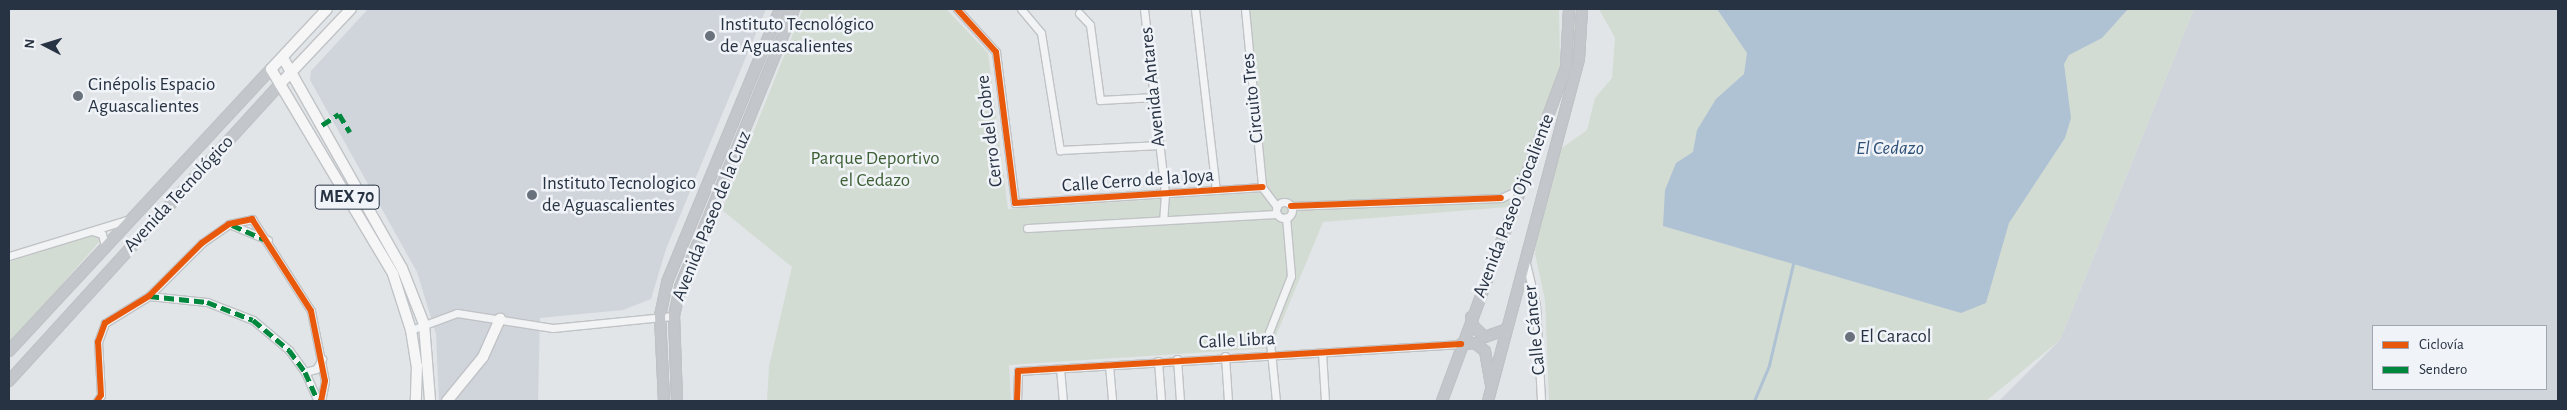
<!DOCTYPE html>
<meta charset="utf-8">
<style>
body{margin:0}
#map{position:relative;width:2567px;height:410px;overflow:hidden;background:#e2e5e8;font-family:"Alegreya Sans",sans-serif}
div>[style]{position:absolute}
[style*='--x']{left:calc(var(--x)*1px);top:calc(var(--y)*1px);width:calc(var(--w)*1px);rotate:calc(var(--a)*1deg)}
.built>*{inset:0;background:#d0d4db}
.green>*{inset:0;background:#d3dcd3}
.water>*{inset:0;background:#afc2d4}
.stream>*{height:2.5px;margin:-1.25px;padding:0 1.25px;transform-origin:1.25px;border-radius:1.25px;background:#afc2d4}
.roads{filter:drop-shadow(1px 0 #c0c3c6) drop-shadow(-1px 0 #c0c3c6) drop-shadow(0 1px #c0c3c6) drop-shadow(0 -1px #c0c3c6)}
.street>*{height:7px;margin:-3.5px;padding:0 3.5px;transform-origin:3.5px;border-radius:3.5px;background:#f2f3f4}
.street>.ring{margin:-3.5px;padding:0;box-sizing:content-box;background:none;border:7px solid #f2f3f4;border-radius:50%}
.secondary>*{height:10px;margin:-5px;padding:0 5px;transform-origin:5px;border-radius:5px;background:#c3c6ca}
.primary>*{height:10px;margin:-5px;padding:0 5px;transform-origin:5px;border-radius:5px;background:#f6f6f7}
.quiet>*{height:5px;margin-top:-2.5px;transform-origin:0;background:repeating-linear-gradient(90deg,#00873e 0 10px,transparent 0 15px)}
.cycleway>*{height:6px;margin:-3px;padding:0 3px;transform-origin:3px;border-radius:3px;background:#e8590c}
.dots>*{width:14px;height:14px;translate:-50% -50%;box-sizing:border-box;border:2px solid #f0f3f7;border-radius:50%}
span{translate:-50% -50%;white-space:nowrap;text-align:center;line-height:1.15;-webkit-text-stroke:5px #f0f3f7;paint-order:stroke}
.shield-label span{padding:1px 4px;background:#f0f3f7;border:1px solid;border-radius:4px;-webkit-text-stroke-width:0}
.shield-label{font-size:18px;color:#273242;font-weight:700}
.poi-label{font-size:19px;color:#273242}
.left{translate:0 -50%;text-align:left}
.street-label{font-size:19px;color:#273242}
.park-label{font-size:19px;color:#3d5f34}
.water-label{font-size:20px;color:#2f5279;font-style:italic}
.frame{position:absolute;inset:0;border:10px solid #273242;pointer-events:none}
.legend{position:absolute;left:2372px;top:325px;width:175px;height:65px;box-sizing:border-box;background:#f0f3f7;border:1px solid #a0a6af;margin:0;padding:6px 9px;list-style:none;font-size:15px;color:#273242}
.legend li{display:flex;align-items:center;gap:10px;height:25px}
.legend b{width:25px;border:1px solid #a0a6af}
.north{position:absolute;left:20px;top:20px;width:50px;height:50px;-webkit-text-stroke:4px #f0f3f7;paint-order:stroke;rotate:275deg;font-size:14px;font-weight:700;line-height:20px;text-align:center;color:#273242}
.north::after{content:'';display:block;margin:auto;width:18px;height:22px;background:#273242;clip-path:polygon(50% 0,100% 100%,50% 72%,0 100%)}
</style>
<div id="map">
<div class="built">
<div style="clip-path:polygon(368px 9px,766px 9px,666px 249px,651px 299px,623px 310px,540px 318px,538px 401px,439px 401px,436px 334px,417px 272px,310px 80px,311px 71px)"></div>
<div style="clip-path:polygon(evenodd,2194px 9px,2558px 9px,2558px 401px,1999px 401px,2060px 340px,2194px 9px,2373px 326px,2546px 326px,2546px 389px,2373px 389px,2373px 326px)"></div>
</div>
<div class="green">
<div style="clip-path:polygon(803px 9px,946px 9px,988px 53px,1008px 209px,1268px 192px,1248px 9px,1559px 9px,1560px 66px,1508px 207px,1323px 222px,1271px 348px,1009px 365px,1011px 401px,767px 401px,769px 366px,792px 267px,722px 210px)"></div>
<div style="clip-path:polygon(1599px 9px,2194px 9px,2060px 340px,1986px 401px,1549px 401px,1545px 300px,1535px 254px,1539px 210px,1559px 150px,1587px 130px,1595px 98px,1612px 78px,1615px 38px)"></div>
<div style="clip-path:polygon(94px 234px,100px 237px,99px 242px,9px 345px,9px 262px)"></div>
</div>
<div class="water">
<div style="clip-path:polygon(1717px 9px,2128px 9px,2102px 38px,2069px 55px,2064px 64px,2071px 118px,2065px 138px,2009px 223px,1986px 303px,1961px 313px,1663px 226px,1665px 190px,1676px 163px,1693px 152px,1697px 130px,1716px 99px,1744px 74px,1747px 53px)"></div>
</div>
<div class="stream">
<div style="--x:1754;--y:401;--w:39;--a:-67"></div>
<div style="--x:1769;--y:365;--w:104;--a:-76.6"></div>
</div>
<div class="roads">
<div class="street">
<div style="--x:957;--y:9;--w:58;--a:47.8"></div>
<div style="--x:996;--y:52;--w:152;--a:82.8"></div>
<div style="--x:1015;--y:203;--w:248;--a:-3.7"></div>
<div style="--x:1021;--y:9;--w:31;--a:50"></div>
<div style="--x:1041;--y:33;--w:119;--a:80.8"></div>
<div style="--x:1060;--y:150;--w:100;--a:-2.9"></div>
<div style="--x:1144;--y:9;--w:186;--a:83.5"></div>
<div style="--x:1165;--y:194;--w:26;--a:94"></div>
<div style="--x:1195;--y:9;--w:182;--a:83.4"></div>
<div style="--x:1245;--y:9;--w:179;--a:84.5"></div>
<div style="--x:1262;--y:187;--w:25;--a:53"></div>
<div style="--x:1079;--y:13;--w:16;--a:47"></div>
<div style="--x:1090;--y:25;--w:76;--a:82.4"></div>
<div style="--x:1100;--y:100;--w:55;--a:-3.1"></div>
<div class="ring" style="left:1276px;top:202px;width:9px;height:9px"></div>
<div style="--x:1291;--y:206;--w:210;--a:-2.2"></div>
<div style="--x:1501;--y:198;--w:21;--a:-25"></div>
<div style="--x:229;--y:224;--w:42;--a:22.3"></div>
<div style="--x:1027;--y:228;--w:250;--a:-3.2"></div>
<div style="--x:92;--y:231;--w:10;--a:17"></div>
<div style="--x:102;--y:234;--w:12;--a:76"></div>
<div style="--x:9;--y:256;--w:127;--a:-17"></div>
<div style="--x:1526;--y:263;--w:43;--a:76.6"></div>
<div style="--x:1536;--y:305;--w:96;--a:87"></div>
<div style="--x:149;--y:296;--w:58;--a:5.9"></div>
<div style="--x:207;--y:302;--w:49;--a:21.4"></div>
<div style="--x:253;--y:320;--w:47;--a:39.8"></div>
<div style="--x:289;--y:350;--w:27;--a:54"></div>
<div style="--x:305;--y:372;--w:32;--a:66"></div>
<div style="--x:411;--y:330;--w:49;--a:-20.3"></div>
<div style="--x:457;--y:313;--w:97;--a:8.9"></div>
<div style="--x:553;--y:328;--w:122;--a:-5.7"></div>
<div style="--x:1322;--y:352;--w:49;--a:86.5"></div>
<div style="--x:1225;--y:356;--w:45;--a:86.2"></div>
<div style="--x:1177;--y:359;--w:42;--a:85.9"></div>
<div style="--x:1158;--y:361;--w:40;--a:85.7"></div>
<div style="--x:1109;--y:365;--w:36;--a:85"></div>
<div style="--x:1060;--y:368;--w:33;--a:85"></div>
<div style="--x:305;--y:372;--w:11;--a:-15"></div>
<div style="--x:316;--y:369;--w:12;--a:-59"></div>
<div style="--x:97;--y:401;--w:7;--a:-56"></div>
<div style="--x:101;--y:395;--w:53;--a:-93.2"></div>
<div style="--x:98;--y:342;--w:20;--a:-70"></div>
<div style="--x:105;--y:323;--w:52;--a:-31.5"></div>
<div style="--x:149;--y:296;--w:75;--a:-45"></div>
<div style="--x:202;--y:243;--w:33;--a:-35"></div>
<div style="--x:229;--y:224;--w:24;--a:-12"></div>
<div style="--x:252;--y:219;--w:109;--a:57.3"></div>
<div style="--x:311;--y:311;--w:71;--a:78.7"></div>
<div style="--x:325;--y:381;--w:20;--a:101"></div>
<div style="--x:1017;--y:401;--w:30;--a:-88"></div>
<div style="--x:1018;--y:371;--w:444;--a:-3.5"></div>
<div style="--x:1276;--y:401;--w:69;--a:-95.8"></div>
<div style="--x:1269;--y:332;--w:60;--a:-68.6"></div>
<div style="--x:1291;--y:276;--w:59;--a:-94.8"></div>
</div>
<div class="secondary">
<div style="--x:1471;--y:317;--w:9;--a:77"></div>
<div style="--x:1473;--y:326;--w:16;--a:43"></div>
<div style="--x:1485;--y:337;--w:23;--a:-20"></div>
<div style="--x:1461;--y:344;--w:14;--a:-4"></div>
<div style="--x:1475;--y:343;--w:13;--a:39"></div>
<div style="--x:1485;--y:351;--w:35;--a:80"></div>
<div style="--x:9;--y:351;--w:385;--a:-47.1"></div>
<div style="--x:9;--y:381;--w:402;--a:-47.6"></div>
<div style="--x:664;--y:401;--w:85;--a:-92.7"></div>
<div style="--x:660;--y:316;--w:35;--a:-78"></div>
<div style="--x:667;--y:282;--w:295;--a:-67.5"></div>
<div style="--x:677;--y:401;--w:85;--a:-92"></div>
<div style="--x:674;--y:316;--w:30;--a:-78"></div>
<div style="--x:680;--y:287;--w:300;--a:-67.7"></div>
<div style="--x:1442;--y:401;--w:356;--a:-69.6"></div>
<div style="--x:1566;--y:67;--w:58;--a:-87"></div>
<div style="--x:1488;--y:401;--w:354;--a:-75.1"></div>
<div style="--x:1579;--y:59;--w:50;--a:-86.6"></div>
</div>
<div class="primary">
<div style="--x:327;--y:9;--w:82;--a:133"></div>
<div style="--x:271;--y:69;--w:239;--a:59.2"></div>
<div style="--x:393;--y:274;--w:59;--a:72.2"></div>
<div style="--x:411;--y:330;--w:36;--a:81"></div>
<div style="--x:417;--y:366;--w:35;--a:92"></div>
<div style="--x:283;--y:58;--w:241;--a:60.5"></div>
<div style="--x:402;--y:268;--w:60;--a:68.6"></div>
<div style="--x:424;--y:324;--w:77;--a:85.5"></div>
<div style="--x:280;--y:84;--w:103;--a:-46.6"></div>
<div style="--x:447;--y:401;--w:57;--a:-50.7"></div>
<div style="--x:483;--y:357;--w:42;--a:-65.9"></div>
</div>
</div>
<div class="quiet">
<div style="--x:322;--y:125;--w:20;--a:-33"></div>
<div style="--x:339;--y:114;--w:21;--a:59"></div>
<div style="--x:232;--y:225;--w:35;--a:24"></div>
<div style="--x:149;--y:296;--w:58;--a:5.9"></div>
<div style="--x:207;--y:302;--w:49;--a:21.4"></div>
<div style="--x:253;--y:320;--w:47;--a:39.8"></div>
<div style="--x:289;--y:350;--w:27;--a:54"></div>
<div style="--x:305;--y:372;--w:32;--a:66"></div>
</div>
<div class="cycleway">
<div style="--x:957;--y:9;--w:58;--a:47.8"></div>
<div style="--x:996;--y:52;--w:152;--a:82.8"></div>
<div style="--x:1015;--y:203;--w:248;--a:-3.7"></div>
<div style="--x:1291;--y:206;--w:210;--a:-2.2"></div>
<div style="--x:97;--y:401;--w:7;--a:-56"></div>
<div style="--x:101;--y:395;--w:53;--a:-93.2"></div>
<div style="--x:98;--y:342;--w:20;--a:-70"></div>
<div style="--x:105;--y:323;--w:52;--a:-31.5"></div>
<div style="--x:149;--y:296;--w:75;--a:-45"></div>
<div style="--x:202;--y:243;--w:33;--a:-35"></div>
<div style="--x:229;--y:224;--w:24;--a:-12"></div>
<div style="--x:252;--y:219;--w:109;--a:57.3"></div>
<div style="--x:311;--y:311;--w:71;--a:78.7"></div>
<div style="--x:325;--y:381;--w:20;--a:101"></div>
<div style="--x:1017;--y:401;--w:30;--a:-88"></div>
<div style="--x:1018;--y:371;--w:444;--a:-3.5"></div>
</div>
<div class="dots">
<div style="left:710px;top:36px;background:#68717c"></div>
<div style="left:78px;top:96px;background:#68717c"></div>
<div style="left:532px;top:195px;background:#68717c"></div>
<div style="left:1850px;top:337px;background:#68717c"></div>
</div>
<div class="shield-label">
<span style="left:347px;top:197px">MEX 70</span>
</div>
<div class="poi-label">
<span class="left" style="left:720px;top:36px">Instituto Tecnológico<br>de Aguascalientes</span>
<span class="left" style="left:88px;top:96px">Cinépolis Espacio<br>Aguascalientes</span>
<span class="left" style="left:542px;top:195px">Instituto Tecnologico<br>de Aguascalientes</span>
<span class="left" style="left:1860px;top:337px">El Caracol</span>
</div>
<div class="street-label">
<span style="left:1153px;top:87px;rotate:-96deg">Avenida Antares</span>
<span style="left:1253px;top:98px;rotate:-96deg">Circuito Tres</span>
<span style="left:990px;top:131px;rotate:-97deg">Cerro del Cobre</span>
<span style="left:1138px;top:181px;rotate:-4deg">Calle Cerro de la Joya</span>
<span style="left:179px;top:194px;rotate:-47deg">Avenida Tecnológico</span>
<span style="left:1514px;top:206px;rotate:-69deg">Avenida Paseo Ojocaliente</span>
<span style="left:712px;top:216px;rotate:-68deg">Avenida Paseo de la Cruz</span>
<span style="left:1535px;top:330px;rotate:-96deg">Calle Cáncer</span>
<span style="left:1237px;top:341px;rotate:-3deg">Calle Libra</span>
</div>
<div class="park-label">
<span style="left:875px;top:170px">Parque Deportivo<br>el Cedazo</span>
</div>
<div class="water-label">
<span style="left:1890px;top:148px">El Cedazo</span>
</div>
<div class="frame"></div>
<ul class="legend">
<li><b style="height:6px;background:#e8590c"></b>Ciclovía</li>
<li><b style="height:6px;background:#00873e"></b>Sendero</li>
</ul>
<div class="north">N</div>
</div>
